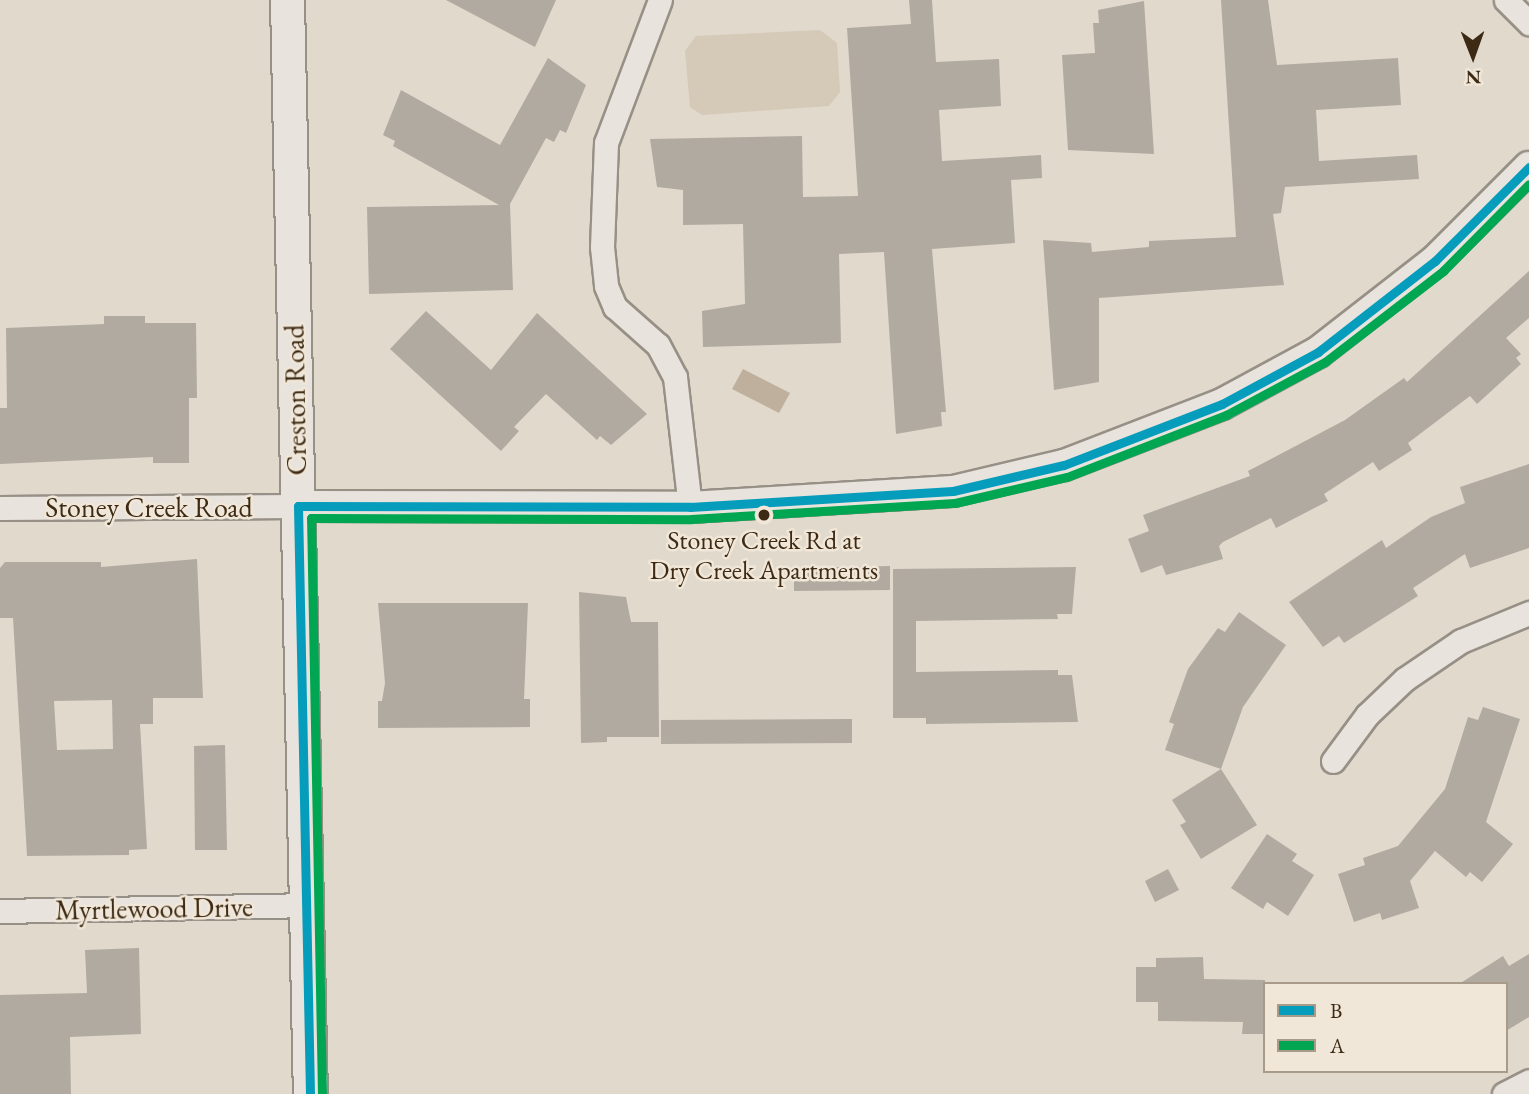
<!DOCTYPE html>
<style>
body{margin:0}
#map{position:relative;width:1529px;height:1094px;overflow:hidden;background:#e1d9cc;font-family:"EB Garamond",serif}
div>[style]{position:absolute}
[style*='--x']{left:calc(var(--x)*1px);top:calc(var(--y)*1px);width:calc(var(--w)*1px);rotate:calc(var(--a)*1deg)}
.green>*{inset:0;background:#d5c9b7}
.water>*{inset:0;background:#beb09c}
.building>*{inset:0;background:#b1aaa0}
.roads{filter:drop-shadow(2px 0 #979086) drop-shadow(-2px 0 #979086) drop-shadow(0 2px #979086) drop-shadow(0 -2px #979086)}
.minor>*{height:23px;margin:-11.5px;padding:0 11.5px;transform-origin:11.5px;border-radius:11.5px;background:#e8e3dd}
.tertiary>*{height:30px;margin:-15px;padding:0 15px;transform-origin:15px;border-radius:15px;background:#e8e3dd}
.secondary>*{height:33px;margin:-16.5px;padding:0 16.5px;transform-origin:16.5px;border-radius:16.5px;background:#e8e3dd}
.bus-1>*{height:9px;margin:-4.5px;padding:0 4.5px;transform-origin:4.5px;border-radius:4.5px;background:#069cbb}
.bus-2>*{height:9px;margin:-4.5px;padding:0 4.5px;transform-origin:4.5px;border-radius:4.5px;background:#00a651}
.dots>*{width:19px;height:19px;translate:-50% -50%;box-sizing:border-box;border:4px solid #f1e7d8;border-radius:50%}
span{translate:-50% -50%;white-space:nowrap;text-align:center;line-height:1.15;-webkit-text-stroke:5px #f1e7d8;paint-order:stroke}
.bus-label{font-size:26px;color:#3c2a14}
.street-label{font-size:28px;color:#3c2a14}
.legend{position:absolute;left:1263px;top:982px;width:245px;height:91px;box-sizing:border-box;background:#f1e7d8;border:2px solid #a99b8a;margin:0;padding:9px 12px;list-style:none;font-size:21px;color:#3c2a14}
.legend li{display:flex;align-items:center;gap:14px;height:35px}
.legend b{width:35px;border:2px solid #a99b8a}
.north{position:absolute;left:1438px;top:21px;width:70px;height:70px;-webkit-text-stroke:5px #f1e7d8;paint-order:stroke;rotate:179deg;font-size:19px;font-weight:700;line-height:28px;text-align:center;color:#3c2a14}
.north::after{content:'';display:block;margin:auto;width:24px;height:32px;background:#3c2a14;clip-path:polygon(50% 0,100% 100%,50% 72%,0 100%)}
</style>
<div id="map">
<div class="green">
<div style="clip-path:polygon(820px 30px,837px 43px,840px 92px,829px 106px,702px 115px,690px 107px,685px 51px,696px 36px)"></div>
</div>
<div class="water">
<div style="clip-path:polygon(743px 369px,790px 393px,779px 413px,732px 389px)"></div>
</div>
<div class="building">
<div style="clip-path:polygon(446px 0,556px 0,535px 47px)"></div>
<div style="clip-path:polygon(909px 0,932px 0,936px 62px,999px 59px,1001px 106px,939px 110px,942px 161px,1041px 155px,1042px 178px,1011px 180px,1015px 243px,932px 249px,946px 412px,941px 412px,942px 426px,896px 434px,884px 252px,839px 254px,841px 343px,703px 347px,702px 311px,745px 304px,743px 224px,683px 225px,683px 190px,657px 187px,650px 139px,802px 136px,803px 197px,858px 196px,847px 28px,911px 24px)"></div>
<div style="clip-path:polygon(1221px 0,1268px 0,1277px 65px,1398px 58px,1401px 105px,1316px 110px,1319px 161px,1417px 155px,1419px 179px,1285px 187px,1281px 213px,1273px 214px,1284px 285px,1099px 298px,1099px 382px,1054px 390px,1043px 240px,1091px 243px,1092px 252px,1149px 247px,1149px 241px,1236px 237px)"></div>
<div style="clip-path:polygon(1144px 1px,1154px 154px,1068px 150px,1062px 55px,1095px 53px,1093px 23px,1099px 23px,1098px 10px)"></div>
<div style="clip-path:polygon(548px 58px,586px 85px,566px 133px,560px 130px,554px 142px,546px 138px,510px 204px,513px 290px,369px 294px,367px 207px,499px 205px,393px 146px,395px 141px,383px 135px,401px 90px,500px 145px)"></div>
<div style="clip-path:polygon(1529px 271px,1529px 318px,1506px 338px,1521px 354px,1516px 358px,1521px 364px,1477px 404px,1470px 396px,1408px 443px,1412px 450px,1379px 471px,1373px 462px,1324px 494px,1328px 501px,1276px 528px,1271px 518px,1223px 542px,1219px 546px,1223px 559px,1166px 575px,1162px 565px,1141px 573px,1128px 539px,1149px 531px,1143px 515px,1250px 476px,1248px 471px,1345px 420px,1404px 378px,1407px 382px)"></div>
<div style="clip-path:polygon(426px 311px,491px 370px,537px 313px,647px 414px,611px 445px,600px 436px,597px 440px,546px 394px,514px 427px,519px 431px,501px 451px,390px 349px)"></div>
<div style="clip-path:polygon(104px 316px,145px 316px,145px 323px,196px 323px,197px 398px,189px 398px,189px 463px,153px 463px,153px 457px,0 464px,0 408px,7px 408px,6px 328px,104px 324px)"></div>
<div style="clip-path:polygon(1529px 464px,1529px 548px,1470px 568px,1465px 554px,1413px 588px,1418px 596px,1344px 643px,1339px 636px,1323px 647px,1289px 602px,1382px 540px,1386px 548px,1431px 517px,1465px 503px,1460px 487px)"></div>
<div style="clip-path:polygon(evenodd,197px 559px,203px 698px,153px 698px,153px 724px,140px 724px,147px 849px,129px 850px,129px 855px,27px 856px,13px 618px,0 618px,0 568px,5px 562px,101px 562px,101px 567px,197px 559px,112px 700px,113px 749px,57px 750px,54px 701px,112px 700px)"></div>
<div style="clip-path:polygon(890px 566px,890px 590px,794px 591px,794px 568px)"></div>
<div style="clip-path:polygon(1076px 567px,1072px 614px,1057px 614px,1058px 619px,916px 621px,916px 672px,1058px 670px,1058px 675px,1072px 675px,1078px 722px,926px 724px,926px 718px,893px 718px,893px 569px)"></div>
<div style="clip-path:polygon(579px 592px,626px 597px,631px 622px,658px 622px,659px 737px,607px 737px,607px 742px,581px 743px)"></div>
<div style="clip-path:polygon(378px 603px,528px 603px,524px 699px,530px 699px,530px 727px,378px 728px,378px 701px,382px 701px,385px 683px)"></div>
<div style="clip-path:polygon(1239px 612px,1286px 645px,1243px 707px,1221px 769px,1257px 825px,1201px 859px,1180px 825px,1186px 822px,1172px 800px,1221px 769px,1165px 750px,1174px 724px,1169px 722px,1188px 669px,1218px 628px,1225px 632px)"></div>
<div style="clip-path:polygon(1483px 707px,1520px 719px,1486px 822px,1513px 844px,1482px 882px,1470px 872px,1466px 877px,1435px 851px,1410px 881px,1419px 908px,1382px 920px,1380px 913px,1354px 922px,1338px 874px,1365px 865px,1363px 858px,1398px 846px,1445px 789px,1468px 717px,1478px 720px)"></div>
<div style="clip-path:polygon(852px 719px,852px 743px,661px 744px,661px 720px)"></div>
<div style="clip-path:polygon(225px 745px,227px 850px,195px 850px,194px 746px)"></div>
<div style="clip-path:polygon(1267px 834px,1297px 854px,1292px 861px,1314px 875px,1288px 916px,1267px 902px,1263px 909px,1231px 888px)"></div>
<div style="clip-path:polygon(1168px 869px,1179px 890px,1155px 902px,1145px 881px)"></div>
<div style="clip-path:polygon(139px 948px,141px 1034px,70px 1037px,71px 1094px,0 1094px,0 995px,87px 993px,85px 950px)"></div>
<div style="clip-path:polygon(1529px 954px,1529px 1017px,1506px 1031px,1506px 984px,1459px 984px,1503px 956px,1509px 966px)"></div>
<div style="clip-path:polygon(1203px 957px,1204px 979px,1265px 980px,1265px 1034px,1242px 1034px,1243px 1022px,1158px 1021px,1158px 1002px,1136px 1002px,1136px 967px,1156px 967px,1156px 958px)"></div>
</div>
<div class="roads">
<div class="minor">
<div style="--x:660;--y:0;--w:153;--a:110.7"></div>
<div style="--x:606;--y:143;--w:104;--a:92.2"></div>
<div style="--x:602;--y:247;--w:39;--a:84"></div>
<div style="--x:606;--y:286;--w:23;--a:67"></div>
<div style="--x:615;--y:307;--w:57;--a:41.5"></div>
<div style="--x:658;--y:345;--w:36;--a:62"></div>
<div style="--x:675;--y:377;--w:131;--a:83.4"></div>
<div style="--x:1506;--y:0;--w:33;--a:45"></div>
<div style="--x:0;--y:508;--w:298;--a:-0.4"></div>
<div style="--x:1333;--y:761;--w:57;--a:-53.5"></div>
<div style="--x:1367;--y:715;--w:52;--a:-43.5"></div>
<div style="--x:1405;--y:679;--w:68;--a:-34.2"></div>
<div style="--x:1461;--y:641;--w:74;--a:-22.4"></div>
<div style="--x:0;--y:911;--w:308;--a:-1.1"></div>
<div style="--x:1504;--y:1094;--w:28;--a:-27"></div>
</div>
<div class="tertiary">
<div style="--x:298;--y:506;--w:392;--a:0.1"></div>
<div style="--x:690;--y:507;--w:263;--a:-3.5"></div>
<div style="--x:953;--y:491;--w:114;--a:-13.2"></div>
<div style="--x:1064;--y:465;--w:169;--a:-21.1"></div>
<div style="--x:1222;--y:404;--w:109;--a:-28.4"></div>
<div style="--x:1318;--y:352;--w:148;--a:-37.9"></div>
<div style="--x:1435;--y:261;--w:133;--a:-45"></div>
</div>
<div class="secondary">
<div style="--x:287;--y:0;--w:1094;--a:88.8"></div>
</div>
</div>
<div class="bus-1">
<div style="--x:310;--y:1094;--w:588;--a:-91.17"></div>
<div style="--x:298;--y:506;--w:392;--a:0.1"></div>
<div style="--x:690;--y:507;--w:263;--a:-3.5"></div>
<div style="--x:953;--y:491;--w:114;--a:-13.2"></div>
<div style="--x:1064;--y:465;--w:169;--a:-21.1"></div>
<div style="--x:1222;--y:404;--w:109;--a:-28.4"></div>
<div style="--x:1318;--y:352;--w:148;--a:-37.9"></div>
<div style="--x:1435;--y:261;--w:133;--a:-45"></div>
</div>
<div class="bus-2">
<div style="--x:322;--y:1094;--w:576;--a:-91.09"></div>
<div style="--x:311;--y:518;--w:380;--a:0.2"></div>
<div style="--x:691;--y:519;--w:264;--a:-3.5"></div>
<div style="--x:955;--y:503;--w:115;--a:-13.1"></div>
<div style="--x:1067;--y:477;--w:171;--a:-21.3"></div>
<div style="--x:1226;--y:415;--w:112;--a:-28.2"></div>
<div style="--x:1325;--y:362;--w:149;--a:-37.6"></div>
<div style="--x:1443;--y:271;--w:122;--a:-45.3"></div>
</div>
<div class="dots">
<div style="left:764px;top:515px;background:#3c2a14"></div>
</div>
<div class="bus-label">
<span style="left:764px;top:556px">Stoney Creek Rd at<br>Dry Creek Apartments</span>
</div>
<div class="street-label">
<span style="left:295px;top:400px;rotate:-91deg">Creston Road</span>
<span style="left:149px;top:507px">Stoney Creek Road</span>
<span style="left:154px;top:908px;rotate:-1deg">Myrtlewood Drive</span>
</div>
<ul class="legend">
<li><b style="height:9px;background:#069cbb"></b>B</li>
<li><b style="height:9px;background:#00a651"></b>A</li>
</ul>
<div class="north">N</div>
</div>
